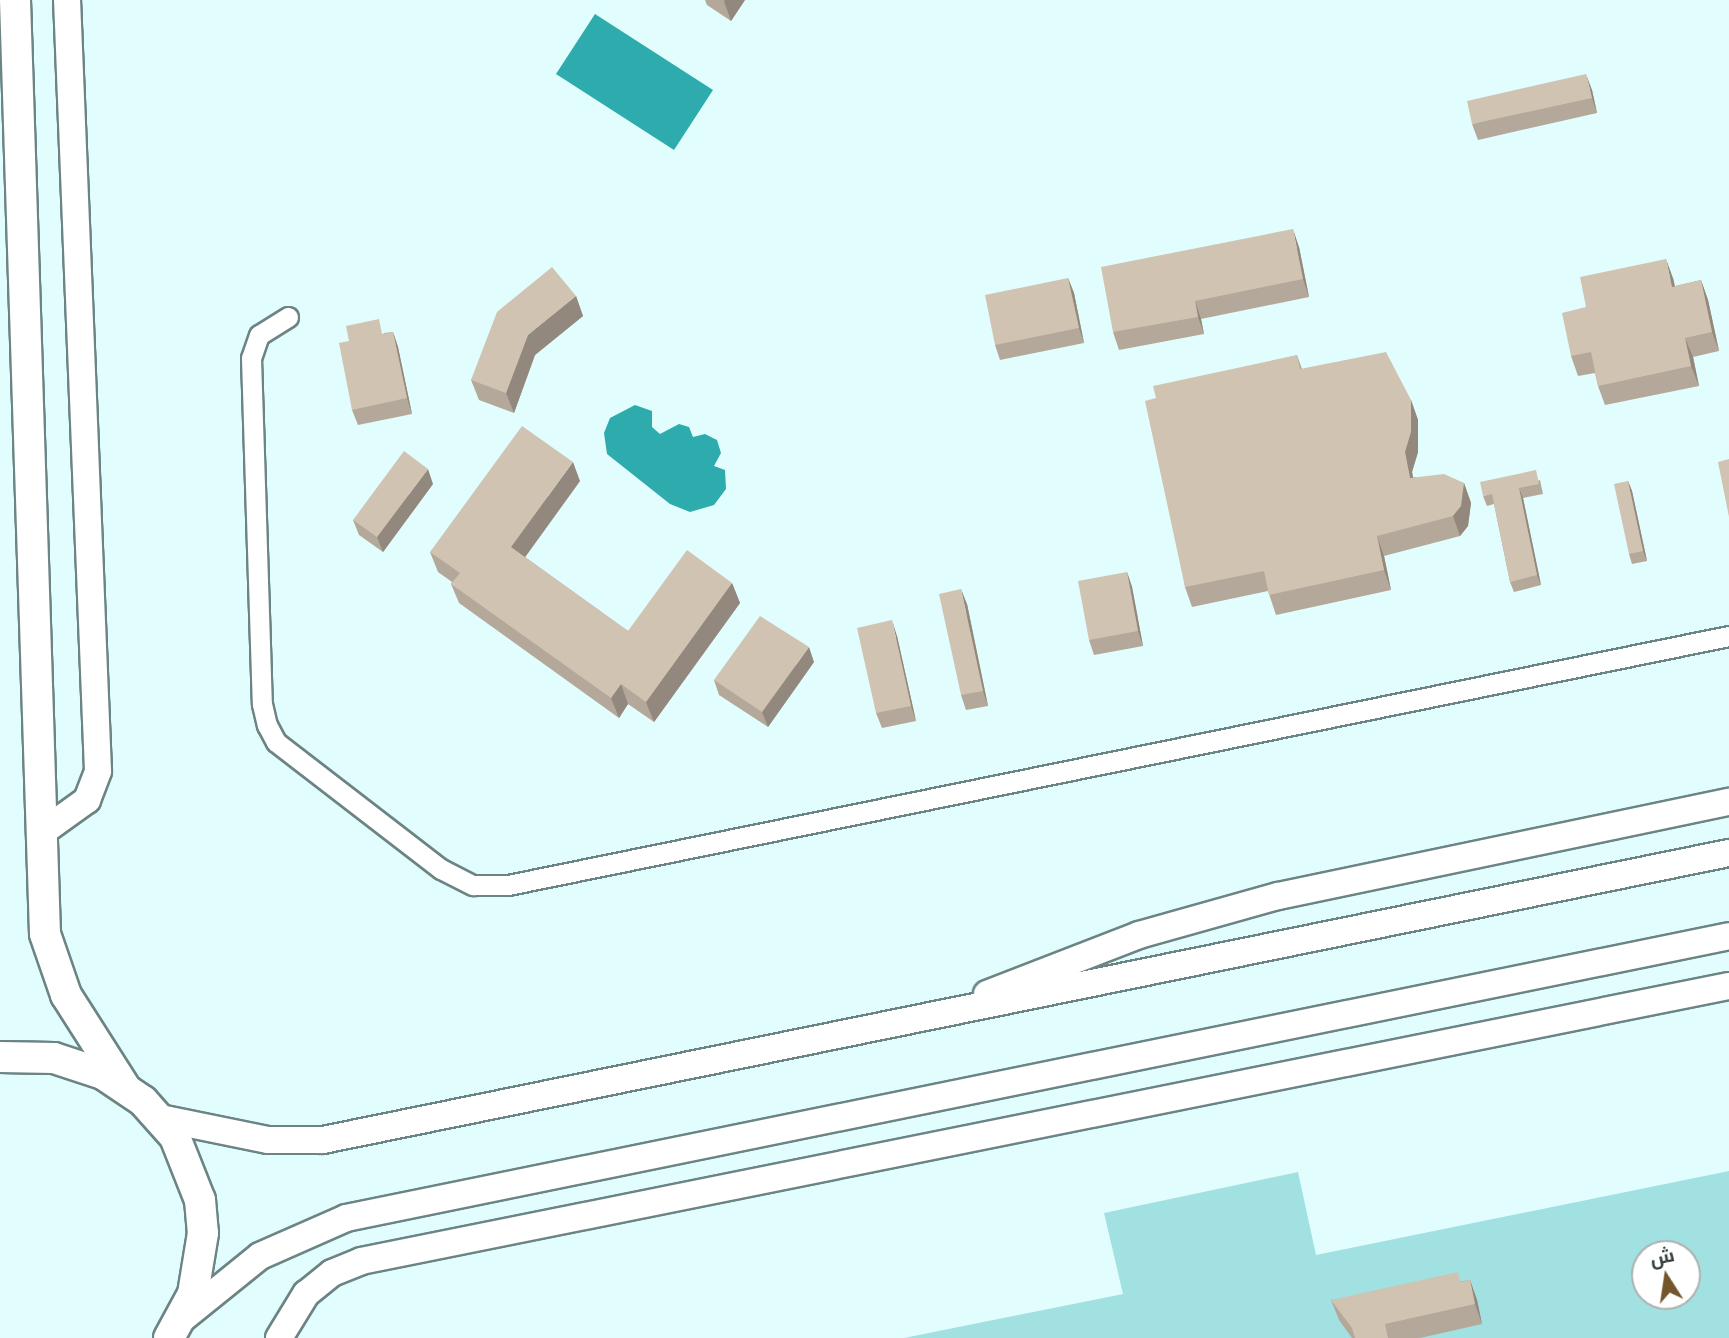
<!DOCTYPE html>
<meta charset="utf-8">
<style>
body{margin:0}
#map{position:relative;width:1729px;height:1338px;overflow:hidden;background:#e2fdfd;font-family:Ubuntu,Cairo,sans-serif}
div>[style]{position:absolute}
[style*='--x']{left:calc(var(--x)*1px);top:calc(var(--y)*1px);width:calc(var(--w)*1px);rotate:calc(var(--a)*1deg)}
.green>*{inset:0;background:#a2e1e1}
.water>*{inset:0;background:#2eacad}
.roads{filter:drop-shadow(2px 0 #6c8484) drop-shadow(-2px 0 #6c8484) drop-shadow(0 2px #6c8484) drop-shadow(0 -2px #6c8484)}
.street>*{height:19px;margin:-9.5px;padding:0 9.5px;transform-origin:9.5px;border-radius:9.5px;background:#fff}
.secondary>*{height:26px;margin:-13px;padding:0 13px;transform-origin:13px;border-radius:13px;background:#fff}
.primary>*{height:30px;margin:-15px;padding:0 15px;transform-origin:15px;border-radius:15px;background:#fff}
.wall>*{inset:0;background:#b3a899}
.shaded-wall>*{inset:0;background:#92887d}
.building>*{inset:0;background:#d0c3b2}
span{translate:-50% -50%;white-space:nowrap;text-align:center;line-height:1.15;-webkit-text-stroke:7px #fff;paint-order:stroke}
.north{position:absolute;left:1631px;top:1240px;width:70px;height:70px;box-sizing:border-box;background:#fff;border:2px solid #adb1b1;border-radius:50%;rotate:348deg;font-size:19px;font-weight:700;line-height:28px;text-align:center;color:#333d3d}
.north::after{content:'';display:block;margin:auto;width:24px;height:32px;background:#75562b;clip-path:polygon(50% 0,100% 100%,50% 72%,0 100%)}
</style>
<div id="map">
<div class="green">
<div style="clip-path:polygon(evenodd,1729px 1171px,1729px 1338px,904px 1338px,1123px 1294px,1104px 1213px,1298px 1172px,1316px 1255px,1729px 1171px,1645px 1254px,1687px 1254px,1687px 1296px,1645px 1296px,1645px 1254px)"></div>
</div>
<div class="water">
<div style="clip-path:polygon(595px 14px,713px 90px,674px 150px,556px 74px)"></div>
<div style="clip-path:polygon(635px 405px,652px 411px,652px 427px,660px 434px,679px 424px,689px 427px,693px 437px,705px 434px,717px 440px,721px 453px,714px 466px,725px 470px,726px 489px,714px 505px,690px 512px,670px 504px,607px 454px,604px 433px,610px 418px)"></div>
</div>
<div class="roads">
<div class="street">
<div style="--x:288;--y:317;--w:34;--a:148"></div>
<div style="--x:259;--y:335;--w:24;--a:109"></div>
<div style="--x:251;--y:358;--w:346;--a:88.2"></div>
<div style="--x:262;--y:704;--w:22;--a:77"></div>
<div style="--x:267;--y:725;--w:19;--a:62"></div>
<div style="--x:276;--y:742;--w:208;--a:37.6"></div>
<div style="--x:441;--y:869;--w:36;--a:27"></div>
<div style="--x:473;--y:885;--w:35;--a:0"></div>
<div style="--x:508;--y:885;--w:1246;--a:-11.53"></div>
</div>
<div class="secondary">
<div style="--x:41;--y:833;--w:57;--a:-35.7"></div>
<div style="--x:87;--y:800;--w:31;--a:-69"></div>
<div style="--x:98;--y:771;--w:772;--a:-92.3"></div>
<div style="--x:987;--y:994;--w:163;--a:-21.2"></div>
<div style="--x:1139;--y:935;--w:144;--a:-15.7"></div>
<div style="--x:1278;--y:896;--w:461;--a:-11.8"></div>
<div style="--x:160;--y:1118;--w:110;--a:11.5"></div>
<div style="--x:268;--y:1140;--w:55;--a:0"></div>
<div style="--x:323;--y:1140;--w:1435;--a:-11.54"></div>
<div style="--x:182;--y:1319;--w:100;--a:-38.9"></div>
<div style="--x:260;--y:1256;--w:94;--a:-23.8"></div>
<div style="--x:346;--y:1218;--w:1411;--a:-11.52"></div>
<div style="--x:279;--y:1338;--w:52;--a:-58.5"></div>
<div style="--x:306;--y:1294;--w:33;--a:-39"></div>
<div style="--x:332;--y:1273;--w:31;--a:-22"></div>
<div style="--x:361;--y:1261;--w:1395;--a:-11.37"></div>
</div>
<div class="primary">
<div style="--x:15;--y:0;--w:934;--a:88.16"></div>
<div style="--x:45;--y:934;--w:65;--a:71"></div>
<div style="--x:66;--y:995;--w:108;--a:57.5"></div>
<div style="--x:0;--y:1057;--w:54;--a:1.1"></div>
<div style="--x:54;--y:1058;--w:52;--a:18.1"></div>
<div style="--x:103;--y:1074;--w:48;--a:34"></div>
<div style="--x:143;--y:1101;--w:48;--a:48.4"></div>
<div style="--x:175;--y:1137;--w:68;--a:68.4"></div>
<div style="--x:200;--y:1200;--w:33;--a:85"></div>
<div style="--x:203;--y:1233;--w:62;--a:99.3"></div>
<div style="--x:193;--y:1294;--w:50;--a:118.6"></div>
</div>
</div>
<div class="wall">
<div style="clip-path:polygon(705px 0,745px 0,731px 21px,707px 5px)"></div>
<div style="clip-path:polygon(1592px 90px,1597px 113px,1478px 140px,1472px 124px)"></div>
<div style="clip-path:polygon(1299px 247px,1309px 297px,1201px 319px,1204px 334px,1119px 350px,1113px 332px)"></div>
<div style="clip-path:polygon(1068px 278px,1074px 293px,1084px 343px,1000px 360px,995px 345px)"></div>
<div style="clip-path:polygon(1673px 278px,1675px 286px,1701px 280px,1708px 300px,1719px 351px,1693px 357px,1699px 386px,1605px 405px,1598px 386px,1595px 373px,1578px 376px,1571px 356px,1586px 307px)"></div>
<div style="clip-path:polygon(576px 296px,583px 316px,535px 355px,514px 413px,479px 400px,471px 380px)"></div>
<div style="clip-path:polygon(393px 332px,398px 347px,412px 414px,358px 425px,352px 410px,384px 333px)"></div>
<div style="clip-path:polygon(1297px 355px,1302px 369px,1411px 400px,1418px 420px,1418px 452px,1412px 472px,1413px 477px,1464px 483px,1471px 503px,1468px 526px,1460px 536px,1384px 556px,1391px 590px,1276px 615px,1268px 591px,1192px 607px,1185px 587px,1156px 398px)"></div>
<div style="clip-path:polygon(1540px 480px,1543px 494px,1523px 498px,1541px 585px,1514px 592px,1510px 582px,1494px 504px,1487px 506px,1483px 496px)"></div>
<div style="clip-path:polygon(580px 481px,525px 557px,628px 631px,732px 583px,740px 603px,654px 722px,628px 704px,619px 718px,459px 603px,451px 584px,452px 582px,438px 572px,430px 552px)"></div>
<div style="clip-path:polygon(1628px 481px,1632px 491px,1647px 561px,1632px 564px,1629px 554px)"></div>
<div style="clip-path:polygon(433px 484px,383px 552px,359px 535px,353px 520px)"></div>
<div style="clip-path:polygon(1127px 572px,1132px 587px,1143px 646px,1094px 655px,1089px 640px)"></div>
<div style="clip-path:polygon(967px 604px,988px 706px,966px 710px,961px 695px)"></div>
<div style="clip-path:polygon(897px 636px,916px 721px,882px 728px,876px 713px)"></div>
<div style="clip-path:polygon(814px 662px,768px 727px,719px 695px,714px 680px)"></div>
<div style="clip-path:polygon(1470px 1280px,1477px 1300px,1482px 1324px,1420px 1338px,1352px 1338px,1339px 1320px,1331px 1300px)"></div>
</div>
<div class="shaded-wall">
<div style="clip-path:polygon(725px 0,745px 0,731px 21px,724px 1px)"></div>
<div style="clip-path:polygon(1586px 74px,1592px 90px,1597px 113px,1592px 98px)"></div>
<div style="clip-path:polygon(1293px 229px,1299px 247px,1309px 297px,1303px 279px)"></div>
<div style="clip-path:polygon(1666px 259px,1673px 278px,1679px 307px,1672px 287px)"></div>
<div style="clip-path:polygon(1068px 278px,1074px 293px,1084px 343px,1079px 328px)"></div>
<div style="clip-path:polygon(1701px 280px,1708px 300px,1719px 351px,1712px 332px)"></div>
<div style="clip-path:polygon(576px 296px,583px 316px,535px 355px,514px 413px,506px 393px,528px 335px)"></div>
<div style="clip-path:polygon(1195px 301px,1201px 319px,1204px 334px,1198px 317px)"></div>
<div style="clip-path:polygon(393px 332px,398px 347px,412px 414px,407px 398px)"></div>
<div style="clip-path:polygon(1685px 338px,1693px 357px,1699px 386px,1691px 366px)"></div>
<div style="clip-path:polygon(1411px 400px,1418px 420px,1418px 452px,1412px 472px,1417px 498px,1410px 478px,1405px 452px)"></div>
<div style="clip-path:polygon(573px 462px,580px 481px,518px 567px,511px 547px)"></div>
<div style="clip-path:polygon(428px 469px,433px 484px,383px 552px,377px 537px)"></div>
<div style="clip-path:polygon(1628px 481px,1632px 491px,1647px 561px,1643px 551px)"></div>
<div style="clip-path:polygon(1464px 483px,1471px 503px,1468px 526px,1460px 536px,1453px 516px)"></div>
<div style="clip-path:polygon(1519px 488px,1523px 498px,1541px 585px,1537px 575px)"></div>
<div style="clip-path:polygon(1377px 536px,1384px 556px,1391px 590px,1384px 570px)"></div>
<div style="clip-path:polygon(1127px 572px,1132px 587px,1143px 646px,1138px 631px)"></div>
<div style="clip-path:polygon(732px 583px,740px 603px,654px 722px,646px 702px)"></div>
<div style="clip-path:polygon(961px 589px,967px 604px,988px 706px,983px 691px)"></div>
<div style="clip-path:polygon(892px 620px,897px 636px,916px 721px,911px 706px)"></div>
<div style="clip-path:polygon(809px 647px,814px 662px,768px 727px,762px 712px)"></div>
<div style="clip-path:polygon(621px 684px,628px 704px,619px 718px,611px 698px)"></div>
<div style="clip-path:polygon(1470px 1280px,1477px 1300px,1482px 1324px,1475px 1304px)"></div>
</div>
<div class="building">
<div style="clip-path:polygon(1586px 74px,1592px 98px,1472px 124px,1467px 101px)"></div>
<div style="clip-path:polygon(1293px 229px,1303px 279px,1195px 301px,1198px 317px,1113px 332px,1101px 267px)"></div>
<div style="clip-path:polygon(1666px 259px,1672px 287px,1701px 280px,1712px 332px,1685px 338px,1691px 366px,1598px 386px,1591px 352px,1571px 356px,1562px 313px,1586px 307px,1580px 277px)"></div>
<div style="clip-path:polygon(552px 267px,576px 296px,528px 335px,506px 393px,471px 380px,497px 312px)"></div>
<div style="clip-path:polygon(1068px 278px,1079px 328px,995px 345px,985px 295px)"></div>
<div style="clip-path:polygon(379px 319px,382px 334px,393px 332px,407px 398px,352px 410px,339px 343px,349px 341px,346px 326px)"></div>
<div style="clip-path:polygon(1386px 352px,1411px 400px,1411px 432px,1405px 452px,1410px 478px,1444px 474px,1464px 483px,1461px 506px,1453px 516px,1377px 536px,1384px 570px,1269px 595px,1264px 571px,1185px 587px,1145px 401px,1156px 398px,1153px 386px,1297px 355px,1300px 369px)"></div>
<div style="clip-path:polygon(522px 426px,573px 462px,511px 547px,628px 631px,687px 550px,732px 583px,646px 702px,621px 684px,611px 698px,451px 584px,460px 573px,430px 552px)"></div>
<div style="clip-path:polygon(404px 451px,428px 469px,377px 537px,353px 520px)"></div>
<div style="clip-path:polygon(1729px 459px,1729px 517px,1718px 462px)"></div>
<div style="clip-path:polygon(1536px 470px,1539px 484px,1519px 488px,1537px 575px,1510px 582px,1492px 494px,1483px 496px,1480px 482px)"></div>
<div style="clip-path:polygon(1628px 481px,1643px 551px,1629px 554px,1614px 484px)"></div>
<div style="clip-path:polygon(1127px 572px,1138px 631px,1089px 640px,1078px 581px)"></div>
<div style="clip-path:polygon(961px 589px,983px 691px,961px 695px,939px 594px)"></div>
<div style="clip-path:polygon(760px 616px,809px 647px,762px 712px,714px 680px)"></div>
<div style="clip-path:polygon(892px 620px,911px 706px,876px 713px,857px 628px)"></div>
<div style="clip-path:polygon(1458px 1272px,1460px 1282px,1470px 1280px,1475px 1304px,1385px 1324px,1388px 1338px,1355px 1338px,1352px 1328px,1331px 1300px)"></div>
</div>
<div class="north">ش</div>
</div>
